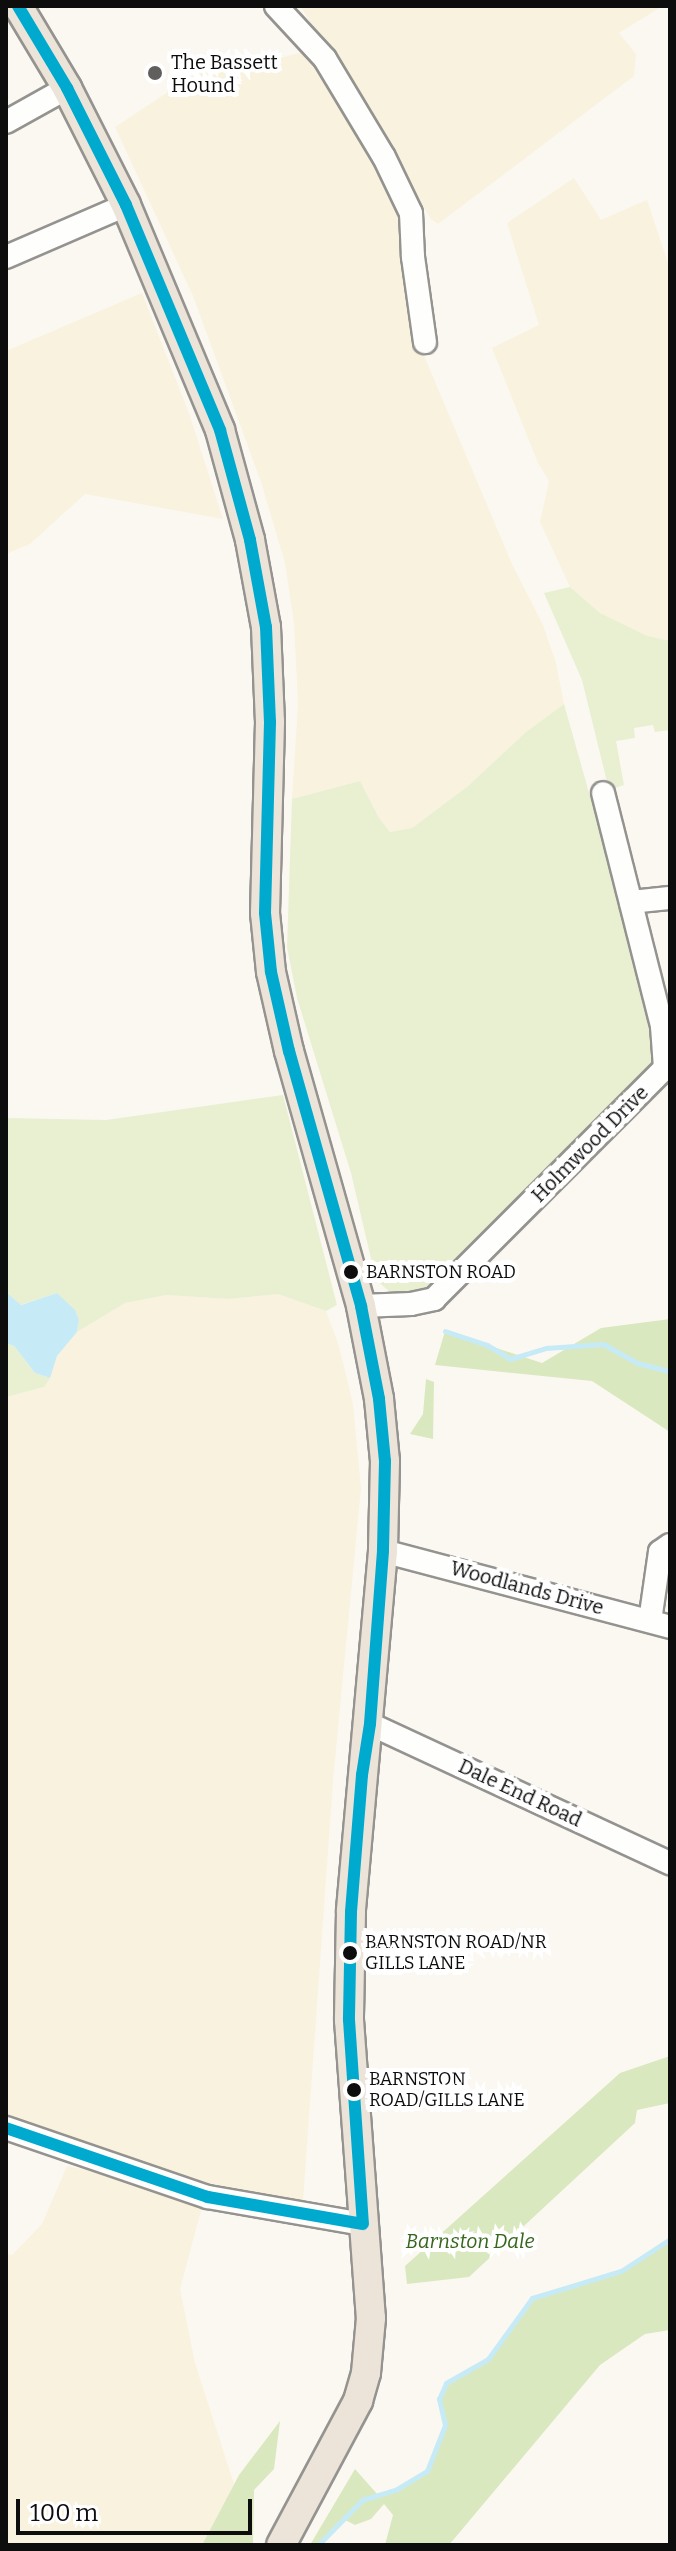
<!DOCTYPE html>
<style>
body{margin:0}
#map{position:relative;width:676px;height:2551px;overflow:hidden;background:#fbf8f2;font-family:Bitter,serif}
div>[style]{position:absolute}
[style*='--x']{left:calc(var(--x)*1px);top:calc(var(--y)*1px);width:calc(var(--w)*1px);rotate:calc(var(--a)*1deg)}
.farmland>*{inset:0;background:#f8f2de}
.green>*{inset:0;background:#e8f0d1}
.forest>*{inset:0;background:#d9e8bf}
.water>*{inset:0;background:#c7ebf6}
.stream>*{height:5px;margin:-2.5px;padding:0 2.5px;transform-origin:2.5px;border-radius:2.5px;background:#c7ebf6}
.roads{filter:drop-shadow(2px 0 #949390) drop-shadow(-2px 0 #949390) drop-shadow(0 2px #949390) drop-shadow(0 -2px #949390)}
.minor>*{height:22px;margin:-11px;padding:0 11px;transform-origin:11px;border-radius:11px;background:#fefefd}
.major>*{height:28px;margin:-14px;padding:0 14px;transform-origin:14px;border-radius:14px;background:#ece4d8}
.bus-1>*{height:12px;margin:-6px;padding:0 6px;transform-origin:6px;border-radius:6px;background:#00a9ce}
.dots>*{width:22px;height:22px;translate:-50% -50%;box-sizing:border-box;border:4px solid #fff;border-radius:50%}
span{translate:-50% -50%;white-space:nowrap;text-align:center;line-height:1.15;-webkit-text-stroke:8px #fff;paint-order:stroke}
.bus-label{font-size:18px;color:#0d0d0d}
.left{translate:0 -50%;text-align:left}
.poi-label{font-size:20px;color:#0d0d0d}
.street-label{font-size:20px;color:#0d0d0d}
.park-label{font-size:20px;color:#35661c;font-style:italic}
.frame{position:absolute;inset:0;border:8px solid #0d0d0d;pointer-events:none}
.scale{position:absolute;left:16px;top:2499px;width:236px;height:36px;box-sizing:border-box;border:4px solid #0d0d0d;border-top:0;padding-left:10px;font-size:24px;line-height:28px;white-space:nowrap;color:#0d0d0d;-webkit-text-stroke:6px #fff;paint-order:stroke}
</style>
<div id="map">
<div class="farmland">
<div style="clip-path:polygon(301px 7px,302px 6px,661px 7px,619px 33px,636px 54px,634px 76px,438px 224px,431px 219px)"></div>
<div style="clip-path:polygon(307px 51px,381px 167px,402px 217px,406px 243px,406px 292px,414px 332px,512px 564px,543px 625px,556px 663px,564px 704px,526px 732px,468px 786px,412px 828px,390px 832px,379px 818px,360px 781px,292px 799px,298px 704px,294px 623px,285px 563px,261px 482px,193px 296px,115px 127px,206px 67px,237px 69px)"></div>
<div style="clip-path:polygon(574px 178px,601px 220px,647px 200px,670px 269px,670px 641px,647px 637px,600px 613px,570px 587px,540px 522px,549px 481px,538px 463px,492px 348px,539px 325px,507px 223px)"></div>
<div style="clip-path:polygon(142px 293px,189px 413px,223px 519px,85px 494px,30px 544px,6px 554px,6px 351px)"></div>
<div style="clip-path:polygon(278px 1294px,326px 1311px,339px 1346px,353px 1404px,361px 1488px,333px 1781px,303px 2201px,177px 2177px,6px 2122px,6px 1397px,44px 1387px,57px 1356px,77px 1332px,125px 1303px,166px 1295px,229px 1299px)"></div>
<div style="clip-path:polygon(67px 2166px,205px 2196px,180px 2289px,195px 2363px,234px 2484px,202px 2545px,6px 2545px,6px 2254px,12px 2255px,42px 2224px)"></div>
</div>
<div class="green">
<div style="clip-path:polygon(570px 587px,600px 613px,647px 636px,670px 641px,670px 730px,655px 732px,653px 725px,634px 728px,635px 738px,616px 741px,624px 785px,609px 790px,582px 680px,544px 593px)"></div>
<div style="clip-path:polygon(564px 704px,639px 970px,657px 1047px,656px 1062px,439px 1292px,409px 1296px,390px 1292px,376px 1280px,351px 1173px,297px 998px,287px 947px,292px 799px,360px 781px,379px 818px,390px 832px,412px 828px,468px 786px,526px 732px)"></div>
<div style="clip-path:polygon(283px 1095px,337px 1305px,326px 1311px,278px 1294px,229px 1299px,166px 1295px,125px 1303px,77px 1332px,79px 1320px,57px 1293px,20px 1305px,6px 1292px,6px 1118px,106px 1120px)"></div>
<div style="clip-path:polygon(6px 1343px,14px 1346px,35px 1373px,50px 1378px,44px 1387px,6px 1397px)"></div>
</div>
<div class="forest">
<div style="clip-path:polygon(670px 1319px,670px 1432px,592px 1381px,435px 1365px,445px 1331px,542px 1363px,601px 1328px)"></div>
<div style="clip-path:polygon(426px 1379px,434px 1382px,433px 1439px,410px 1434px,423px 1414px)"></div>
<div style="clip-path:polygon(670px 2056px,670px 2103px,637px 2110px,635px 2123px,469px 2277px,407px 2284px,405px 2266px,620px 2073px)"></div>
<div style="clip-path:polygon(670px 2239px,670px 2330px,645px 2334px,600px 2365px,449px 2545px,385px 2545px,393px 2515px,384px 2504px,371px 2519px,355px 2525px,343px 2519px,318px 2545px,310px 2545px,355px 2469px,378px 2495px,397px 2489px,427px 2471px,445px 2425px,439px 2399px,446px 2383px,488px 2359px,532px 2298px,621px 2271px)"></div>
<div style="clip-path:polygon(280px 2421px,274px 2469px,254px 2490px,253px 2545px,202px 2545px,239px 2475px)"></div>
</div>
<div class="water">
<div style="clip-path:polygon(6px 1292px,21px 1305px,57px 1293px,75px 1310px,79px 1320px,77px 1332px,57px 1356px,50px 1378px,35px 1373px,14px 1346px,6px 1343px)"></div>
</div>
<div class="stream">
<div style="--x:445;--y:1331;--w:44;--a:18.4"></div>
<div style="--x:487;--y:1345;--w:27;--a:31"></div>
<div style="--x:510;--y:1359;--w:38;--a:-17"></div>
<div style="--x:546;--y:1348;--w:57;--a:-4"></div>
<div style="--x:603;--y:1344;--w:39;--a:29"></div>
<div style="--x:637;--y:1363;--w:34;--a:14"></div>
<div style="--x:318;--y:2545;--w:63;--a:-45.6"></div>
<div style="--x:362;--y:2500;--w:37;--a:-17"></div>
<div style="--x:397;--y:2489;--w:35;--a:-31"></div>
<div style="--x:427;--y:2471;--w:49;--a:-68.6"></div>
<div style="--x:445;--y:2425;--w:27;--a:-103"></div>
<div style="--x:439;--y:2399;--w:17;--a:-66"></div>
<div style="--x:446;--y:2383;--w:48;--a:-29.7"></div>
<div style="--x:488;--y:2359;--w:75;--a:-54.2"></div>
<div style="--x:532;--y:2298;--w:93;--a:-16.9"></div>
<div style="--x:621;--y:2271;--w:59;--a:-33.1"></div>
</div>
<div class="roads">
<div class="minor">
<div style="--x:276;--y:6;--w:72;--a:47.2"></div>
<div style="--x:325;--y:59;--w:114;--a:59"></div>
<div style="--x:384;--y:157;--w:62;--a:64.3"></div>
<div style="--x:411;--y:213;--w:44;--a:87.4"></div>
<div style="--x:413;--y:257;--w:86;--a:82"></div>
<div style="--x:6;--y:122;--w:70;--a:-29.1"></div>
<div style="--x:6;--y:257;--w:131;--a:-23.4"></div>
<div style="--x:631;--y:902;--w:39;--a:-6"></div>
<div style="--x:361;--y:1306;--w:50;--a:-2.3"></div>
<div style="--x:411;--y:1304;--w:24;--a:-12"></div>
<div style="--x:434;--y:1299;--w:327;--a:-45"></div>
<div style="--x:665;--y:1068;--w:42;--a:-94.1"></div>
<div style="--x:662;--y:1026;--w:240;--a:-104.2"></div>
<div style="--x:383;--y:1551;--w:297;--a:14.8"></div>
<div style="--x:650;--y:1621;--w:70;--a:-81.8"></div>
<div style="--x:660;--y:1552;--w:12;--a:-35"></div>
<div style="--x:370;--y:1724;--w:331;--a:24.9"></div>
<div style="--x:6;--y:2128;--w:213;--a:18.9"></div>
<div style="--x:208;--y:2197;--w:157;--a:9.9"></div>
</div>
<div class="major">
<div style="--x:18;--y:6;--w:96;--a:59.1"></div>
<div style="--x:67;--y:88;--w:131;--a:63.2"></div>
<div style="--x:126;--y:205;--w:244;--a:67.3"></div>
<div style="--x:220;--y:430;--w:114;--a:74.7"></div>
<div style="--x:250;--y:540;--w:88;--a:79.6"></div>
<div style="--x:266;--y:627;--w:95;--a:87.6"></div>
<div style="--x:270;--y:722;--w:191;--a:91.5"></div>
<div style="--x:265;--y:913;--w:59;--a:84.2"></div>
<div style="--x:271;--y:972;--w:81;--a:77.2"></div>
<div style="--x:289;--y:1051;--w:265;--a:74.2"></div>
<div style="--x:361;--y:1306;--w:95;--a:79"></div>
<div style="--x:379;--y:1399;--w:62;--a:84.5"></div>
<div style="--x:385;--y:1461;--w:90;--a:91.3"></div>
<div style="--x:383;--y:1551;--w:362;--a:95.1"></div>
<div style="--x:351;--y:1912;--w:108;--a:91.1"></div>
<div style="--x:349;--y:2020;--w:299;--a:85.8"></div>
<div style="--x:371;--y:2318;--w:55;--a:95.2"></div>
<div style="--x:366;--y:2373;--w:29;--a:106"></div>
<div style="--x:358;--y:2401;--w:163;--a:118.1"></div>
</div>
</div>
<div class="bus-1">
<div style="--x:18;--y:6;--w:96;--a:59.1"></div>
<div style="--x:67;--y:88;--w:131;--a:63.2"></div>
<div style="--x:126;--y:205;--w:244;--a:67.3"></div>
<div style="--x:220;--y:430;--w:114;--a:74.7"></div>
<div style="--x:250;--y:540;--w:88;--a:79.6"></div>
<div style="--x:266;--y:627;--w:95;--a:87.6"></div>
<div style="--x:270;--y:722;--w:191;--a:91.5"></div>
<div style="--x:265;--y:913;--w:59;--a:84.2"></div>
<div style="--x:271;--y:972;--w:81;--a:77.2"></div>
<div style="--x:289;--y:1051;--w:265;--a:74.2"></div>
<div style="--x:361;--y:1306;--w:95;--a:79"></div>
<div style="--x:379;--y:1399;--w:62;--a:84.5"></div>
<div style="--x:385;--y:1461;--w:90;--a:91.3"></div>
<div style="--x:383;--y:1551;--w:173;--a:94.3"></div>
<div style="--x:370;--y:1724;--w:52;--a:98.9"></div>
<div style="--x:362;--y:1775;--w:137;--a:94.6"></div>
<div style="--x:351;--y:1912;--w:108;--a:91.1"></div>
<div style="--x:349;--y:2020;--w:204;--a:86.1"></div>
<div style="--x:6;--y:2128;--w:213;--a:18.9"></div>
<div style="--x:208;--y:2197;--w:157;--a:9.9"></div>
</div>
<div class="dots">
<div style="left:155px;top:73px;background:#605f5d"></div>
<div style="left:351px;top:1272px;background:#0d0d0d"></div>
<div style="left:350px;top:1953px;background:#0d0d0d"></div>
<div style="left:354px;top:2090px;background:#0d0d0d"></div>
</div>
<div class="bus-label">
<span class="left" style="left:366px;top:1272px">BARNSTON ROAD</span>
<span class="left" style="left:365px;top:1953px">BARNSTON ROAD/NR<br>GILLS LANE</span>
<span class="left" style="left:369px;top:2090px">BARNSTON<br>ROAD/GILLS LANE</span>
</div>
<div class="poi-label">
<span class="left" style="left:171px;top:74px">The Bassett<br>Hound</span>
</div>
<div class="street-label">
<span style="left:590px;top:1144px;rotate:-45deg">Holmwood Drive</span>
<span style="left:527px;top:1588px;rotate:15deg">Woodlands Drive</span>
<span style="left:520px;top:1793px;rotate:25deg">Dale End Road</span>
</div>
<div class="park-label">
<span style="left:470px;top:2241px">Barnston Dale</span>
</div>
<div class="frame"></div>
<div class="scale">100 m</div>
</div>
